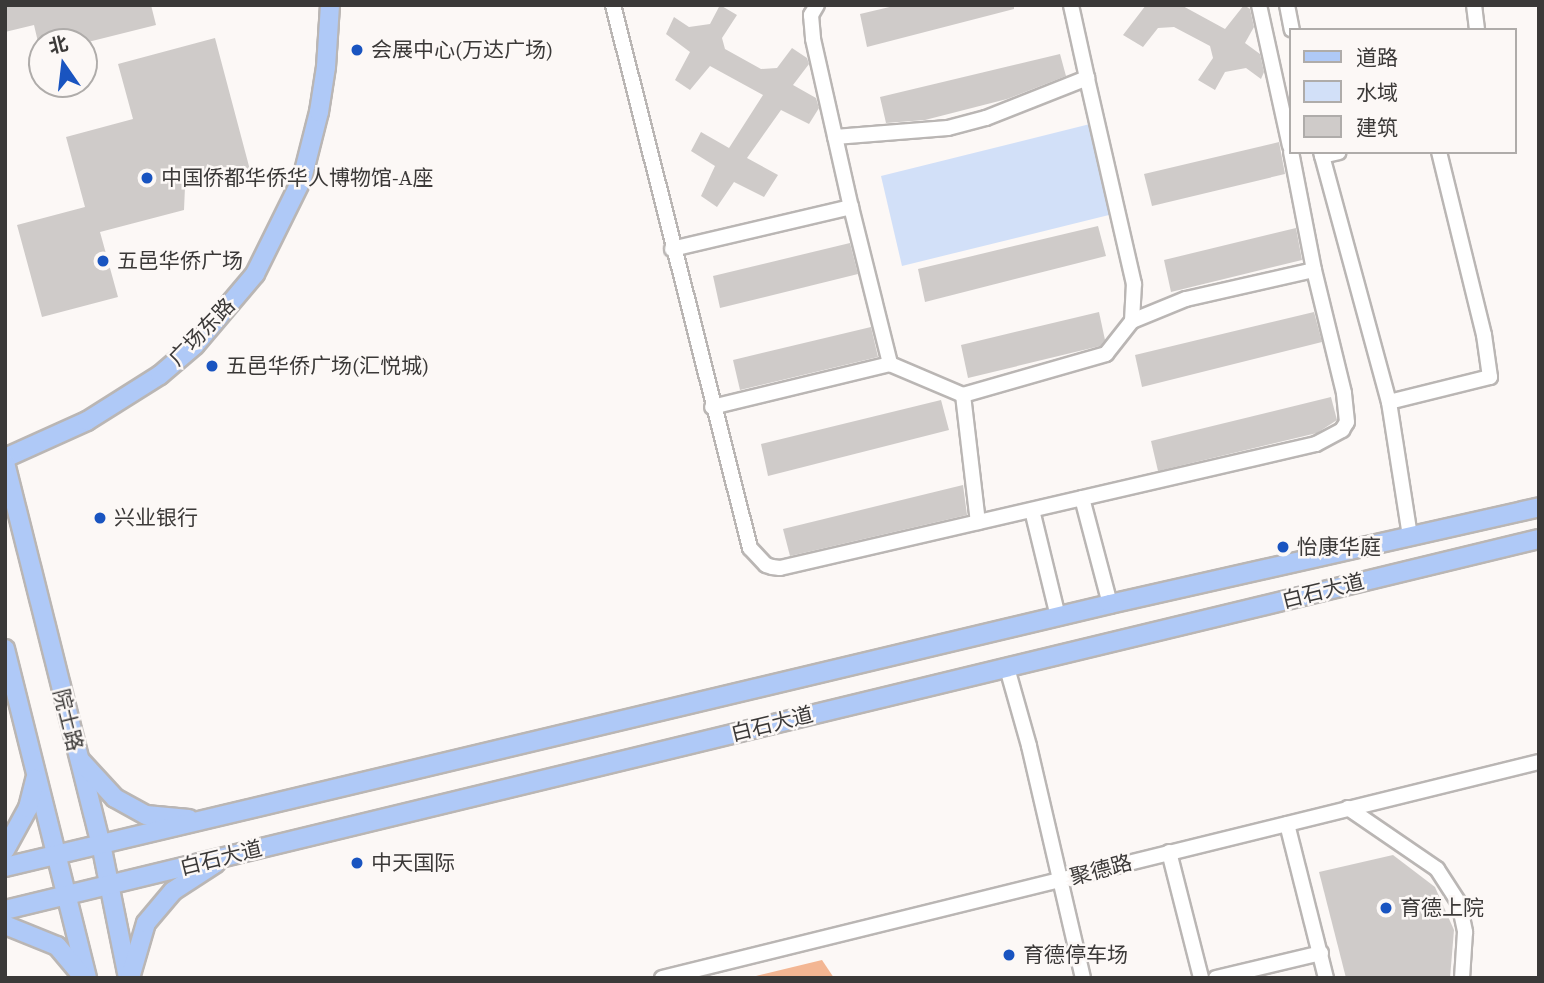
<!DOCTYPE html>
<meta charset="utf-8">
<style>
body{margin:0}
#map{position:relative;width:1544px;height:983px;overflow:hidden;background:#fcf8f6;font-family:"Source Serif 4","Noto Sans SC",serif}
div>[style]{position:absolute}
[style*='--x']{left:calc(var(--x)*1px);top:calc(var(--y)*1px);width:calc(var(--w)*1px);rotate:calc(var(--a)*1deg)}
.green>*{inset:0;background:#f3b693}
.water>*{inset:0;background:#d2e0f8}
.building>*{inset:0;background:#cfcbc9}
.roads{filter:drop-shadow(2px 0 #bab6b4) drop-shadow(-2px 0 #bab6b4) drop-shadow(0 2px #bab6b4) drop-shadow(0 -2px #bab6b4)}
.minor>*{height:14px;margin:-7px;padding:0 7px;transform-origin:7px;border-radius:7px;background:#fff}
.major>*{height:18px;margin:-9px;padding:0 9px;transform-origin:9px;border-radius:9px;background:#afc9f7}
.dots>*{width:19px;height:19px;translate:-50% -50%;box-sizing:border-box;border:4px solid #fcf8f6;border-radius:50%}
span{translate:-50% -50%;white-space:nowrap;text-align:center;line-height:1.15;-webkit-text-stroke:5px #fcf8f6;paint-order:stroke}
.poi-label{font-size:21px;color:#3b3938}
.left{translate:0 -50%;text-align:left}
.street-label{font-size:21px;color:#3b3938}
.frame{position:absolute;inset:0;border:7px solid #3b3938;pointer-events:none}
.legend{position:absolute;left:1289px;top:28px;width:228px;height:126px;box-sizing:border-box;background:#fcf8f6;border:2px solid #afacaa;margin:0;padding:9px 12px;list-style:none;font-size:21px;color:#3b3938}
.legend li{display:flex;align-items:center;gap:14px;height:35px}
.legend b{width:35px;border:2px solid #afacaa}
.north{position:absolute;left:28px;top:28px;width:70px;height:70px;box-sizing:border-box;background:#fcf8f6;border:2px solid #afacaa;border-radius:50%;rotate:346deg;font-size:19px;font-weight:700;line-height:28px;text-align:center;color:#3b3938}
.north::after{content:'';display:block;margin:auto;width:24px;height:32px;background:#1954c0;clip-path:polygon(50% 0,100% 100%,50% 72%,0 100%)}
</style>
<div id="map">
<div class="green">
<div style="clip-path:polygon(822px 960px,834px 978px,748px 978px)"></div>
</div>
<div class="water">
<div style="clip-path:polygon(1090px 124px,1113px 214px,902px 266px,881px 176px)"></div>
</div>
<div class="building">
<div style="clip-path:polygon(5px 5px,151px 5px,156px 25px,88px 42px,38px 42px,34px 25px,5px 32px)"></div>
<div style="clip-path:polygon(720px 5px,737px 15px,722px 38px,725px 49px,761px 69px,777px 68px,792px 48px,807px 58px,809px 64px,793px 85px,816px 98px,819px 108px,809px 124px,781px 110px,747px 158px,778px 175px,764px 197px,734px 182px,717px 207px,701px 196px,715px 166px,691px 151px,701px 132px,729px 148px,763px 95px,710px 66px,690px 90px,675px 80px,690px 52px,666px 34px,674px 17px,689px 27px,710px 24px)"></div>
<div style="clip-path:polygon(898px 5px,1014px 5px,1014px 9px,867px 47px,860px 14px)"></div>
<div style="clip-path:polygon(1146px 5px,1181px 5px,1225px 29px,1244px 5px,1250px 9px,1254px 27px,1245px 43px,1260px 54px,1264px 72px,1261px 79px,1246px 68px,1225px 72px,1215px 90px,1198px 80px,1213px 58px,1210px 46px,1174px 27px,1158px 28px,1143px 47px,1123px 35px)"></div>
<div style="clip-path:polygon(215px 38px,250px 170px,185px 187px,184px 210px,100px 232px,118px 297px,42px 317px,17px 225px,85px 207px,66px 137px,133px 119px,118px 64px)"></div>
<div style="clip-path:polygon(1060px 54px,1066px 76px,1007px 99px,925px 120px,886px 123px,880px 97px)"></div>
<div style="clip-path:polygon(1279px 142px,1285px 174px,1152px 206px,1144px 174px)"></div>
<div style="clip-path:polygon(1098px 226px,1106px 256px,925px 302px,918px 269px)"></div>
<div style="clip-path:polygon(1296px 228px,1302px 260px,1171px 292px,1164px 260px)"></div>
<div style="clip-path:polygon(850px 243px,858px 274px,720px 308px,713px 276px)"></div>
<div style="clip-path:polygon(1099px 312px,1105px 340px,1100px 346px,968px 378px,961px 345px)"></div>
<div style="clip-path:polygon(1314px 312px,1322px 342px,1142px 387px,1135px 355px)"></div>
<div style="clip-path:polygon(871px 327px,878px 357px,740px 390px,733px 360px)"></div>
<div style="clip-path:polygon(1331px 397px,1337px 420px,1317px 433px,1158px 471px,1151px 441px)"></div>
<div style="clip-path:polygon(941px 400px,949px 430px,768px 476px,761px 444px)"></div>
<div style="clip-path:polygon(963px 485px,967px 515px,790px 556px,783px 529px)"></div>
<div style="clip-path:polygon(1393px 855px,1435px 887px,1454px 930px,1450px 978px,1346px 978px,1319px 872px)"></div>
</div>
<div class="roads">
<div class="minor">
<div style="--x:613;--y:5;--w:560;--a:75.84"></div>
<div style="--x:750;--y:548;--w:23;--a:47"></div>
<div style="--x:766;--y:565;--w:6;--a:18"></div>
<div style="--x:772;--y:567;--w:8;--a:7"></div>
<div style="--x:780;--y:568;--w:550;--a:-13.03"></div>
<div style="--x:1316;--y:444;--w:30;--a:-28"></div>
<div style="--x:1342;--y:430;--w:9;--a:-58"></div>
<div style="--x:1347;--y:422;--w:29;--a:-96"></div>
<div style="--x:1344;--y:393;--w:127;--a:-103.7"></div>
<div style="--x:1314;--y:270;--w:120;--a:-101"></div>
<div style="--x:817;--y:5;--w:12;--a:121"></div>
<div style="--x:811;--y:15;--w:24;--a:85"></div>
<div style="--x:813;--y:39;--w:172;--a:77.3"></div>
<div style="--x:1259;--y:5;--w:144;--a:77.6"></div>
<div style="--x:1287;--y:5;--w:25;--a:79"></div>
<div style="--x:1474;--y:5;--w:25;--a:83"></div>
<div style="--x:835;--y:137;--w:113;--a:-4.6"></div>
<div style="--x:948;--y:128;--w:39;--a:-15"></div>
<div style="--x:986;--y:118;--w:109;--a:-21.6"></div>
<div style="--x:1087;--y:78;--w:75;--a:-102.4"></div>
<div style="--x:1321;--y:152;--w:259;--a:74.8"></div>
<div style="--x:1389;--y:402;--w:136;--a:81.1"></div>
<div style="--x:1322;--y:156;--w:17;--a:-13"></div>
<div style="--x:672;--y:249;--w:184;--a:-13.2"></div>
<div style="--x:851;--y:207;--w:162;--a:76"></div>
<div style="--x:890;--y:364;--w:183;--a:166.4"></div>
<div style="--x:1132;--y:321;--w:58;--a:-22.2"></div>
<div style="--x:1186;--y:299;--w:131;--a:-12.8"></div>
<div style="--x:890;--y:364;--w:79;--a:23"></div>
<div style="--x:963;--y:395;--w:128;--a:83.3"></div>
<div style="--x:963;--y:395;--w:149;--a:-16"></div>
<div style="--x:1106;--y:354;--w:42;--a:-51.8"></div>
<div style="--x:1132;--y:321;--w:37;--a:-87"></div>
<div style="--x:1134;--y:284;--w:211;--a:-102.9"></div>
<div style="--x:1389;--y:402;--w:104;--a:-13.9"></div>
<div style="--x:1490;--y:377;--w:42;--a:-98.1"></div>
<div style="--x:1484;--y:335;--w:188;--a:-103.8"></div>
<div style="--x:1082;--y:498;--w:110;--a:75.2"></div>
<div style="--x:1032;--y:510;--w:110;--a:76.3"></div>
<div style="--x:1007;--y:668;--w:81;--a:74.2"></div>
<div style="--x:1029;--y:746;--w:238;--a:76.9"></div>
<div style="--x:1348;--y:808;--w:108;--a:34.4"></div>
<div style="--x:1437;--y:869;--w:40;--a:57.1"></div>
<div style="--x:1459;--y:903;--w:30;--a:78"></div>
<div style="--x:1465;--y:932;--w:46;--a:93.7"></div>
<div style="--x:1287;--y:824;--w:159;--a:75.8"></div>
<div style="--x:1169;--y:852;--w:130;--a:75.7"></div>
<div style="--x:662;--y:978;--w:903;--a:-13.84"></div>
<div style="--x:1216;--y:978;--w:108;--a:-13.4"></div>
</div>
<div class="major">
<div style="--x:5;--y:458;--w:90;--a:-24.3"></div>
<div style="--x:87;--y:421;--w:86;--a:-32.2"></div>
<div style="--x:160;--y:375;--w:46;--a:-40.6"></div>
<div style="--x:195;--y:345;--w:93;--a:-49.8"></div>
<div style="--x:255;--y:274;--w:106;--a:-63.7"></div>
<div style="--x:302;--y:179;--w:69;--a:-75.8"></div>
<div style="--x:319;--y:112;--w:46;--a:-81.2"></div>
<div style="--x:326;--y:67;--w:62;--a:-86.3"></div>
<div style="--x:5;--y:463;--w:393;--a:75.9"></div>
<div style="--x:101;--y:844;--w:137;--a:78.6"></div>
<div style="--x:5;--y:649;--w:339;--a:76"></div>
<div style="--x:81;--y:761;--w:50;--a:47.4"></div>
<div style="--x:115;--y:798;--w:35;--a:29"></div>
<div style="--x:146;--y:815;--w:43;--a:5.3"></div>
<div style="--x:5;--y:850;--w:48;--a:-61.3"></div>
<div style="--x:28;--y:808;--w:30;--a:-76"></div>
<div style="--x:5;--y:867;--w:1136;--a:-13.39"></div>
<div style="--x:1110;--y:604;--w:440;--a:-12.7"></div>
<div style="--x:5;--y:910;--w:1578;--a:-13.6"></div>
<div style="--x:5;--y:925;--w:56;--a:22"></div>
<div style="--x:57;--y:946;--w:42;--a:49.8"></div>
<div style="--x:130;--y:978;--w:57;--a:-73.8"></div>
<div style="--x:146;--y:923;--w:42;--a:-49.8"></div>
<div style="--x:173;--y:891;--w:51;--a:-33.1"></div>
</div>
</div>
<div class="dots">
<div style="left:357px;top:50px;background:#1954c0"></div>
<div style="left:147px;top:178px;background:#1954c0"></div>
<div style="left:103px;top:261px;background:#1954c0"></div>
<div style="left:212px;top:366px;background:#1954c0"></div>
<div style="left:100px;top:518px;background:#1954c0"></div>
<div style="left:1283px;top:547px;background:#1954c0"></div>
<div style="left:357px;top:863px;background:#1954c0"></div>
<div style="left:1386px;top:908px;background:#1954c0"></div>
<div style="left:1009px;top:955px;background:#1954c0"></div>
</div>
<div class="poi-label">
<span class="left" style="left:371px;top:50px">会展中心(万达广场)</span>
<span class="left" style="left:161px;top:178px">中国侨都华侨华人博物馆-A座</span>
<span class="left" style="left:117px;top:261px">五邑华侨广场</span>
<span class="left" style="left:226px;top:366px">五邑华侨广场(汇悦城)</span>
<span class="left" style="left:114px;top:518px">兴业银行</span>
<span class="left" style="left:1297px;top:547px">怡康华庭</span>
<span class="left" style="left:371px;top:863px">中天国际</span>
<span class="left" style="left:1400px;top:908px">育德上院</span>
<span class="left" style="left:1023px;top:955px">育德停车场</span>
</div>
<div class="street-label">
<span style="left:202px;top:332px;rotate:-46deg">广场东路</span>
<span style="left:1323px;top:591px;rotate:-14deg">白石大道</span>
<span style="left:68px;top:720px;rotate:76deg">院士路</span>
<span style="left:772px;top:724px;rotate:-14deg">白石大道</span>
<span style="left:221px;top:858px;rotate:-14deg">白石大道</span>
<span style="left:1101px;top:870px;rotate:-15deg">聚德路</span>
</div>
<div class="frame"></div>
<ul class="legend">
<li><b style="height:9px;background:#afc9f7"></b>道路</li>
<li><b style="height:19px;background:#d2e0f8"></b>水域</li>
<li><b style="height:19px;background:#cfcbc9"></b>建筑</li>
</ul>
<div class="north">北</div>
</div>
